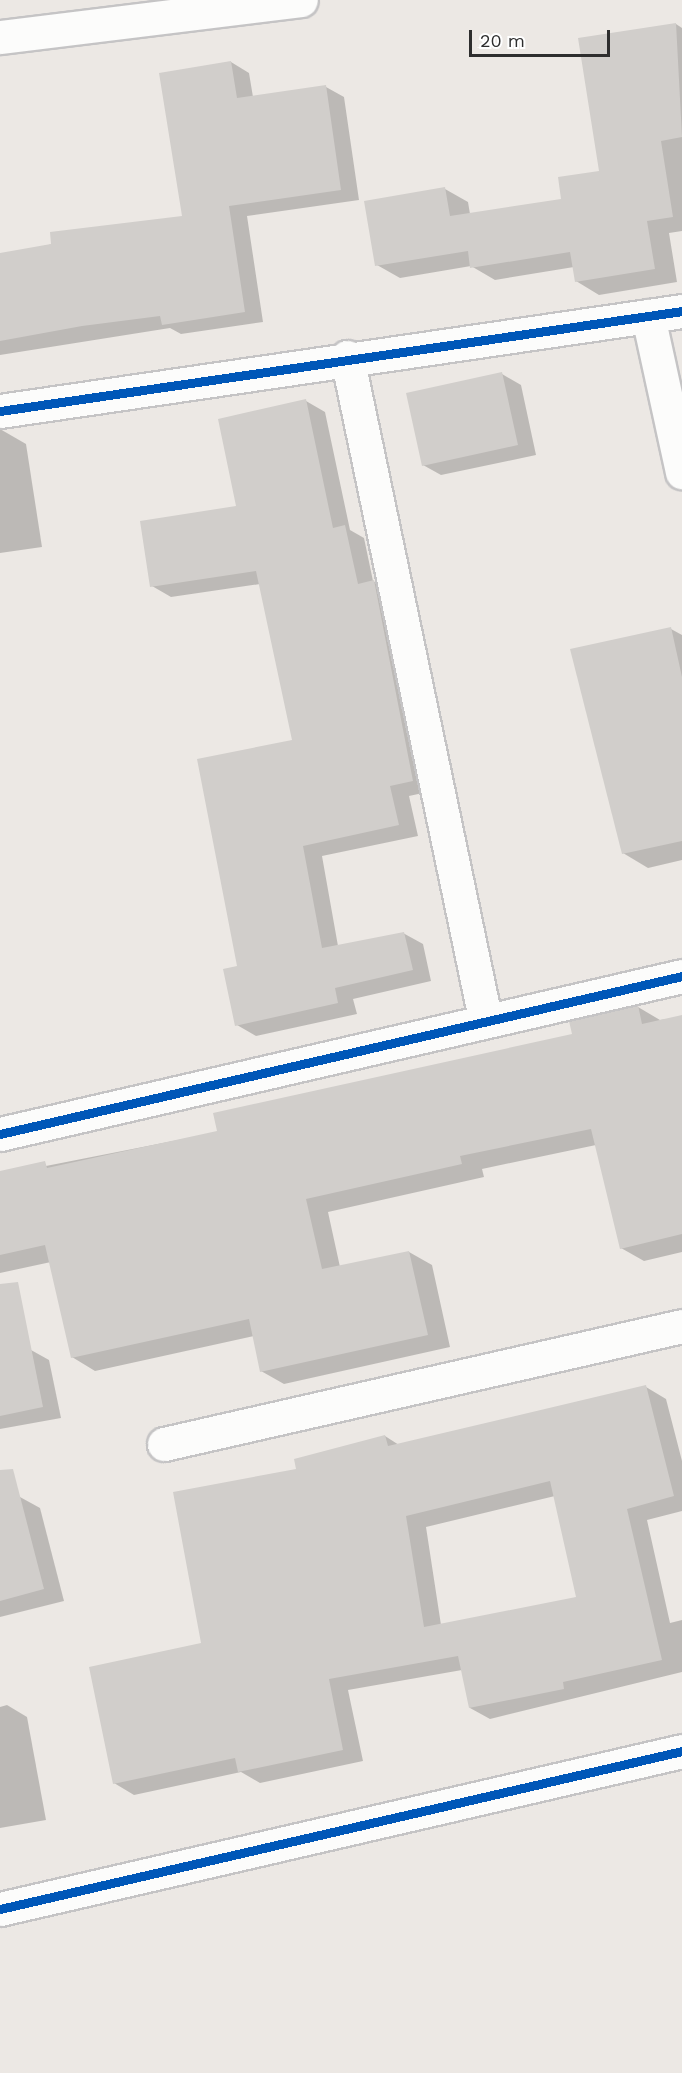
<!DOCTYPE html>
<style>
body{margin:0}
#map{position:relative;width:682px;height:2073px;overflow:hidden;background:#ece8e4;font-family:"Work Sans",sans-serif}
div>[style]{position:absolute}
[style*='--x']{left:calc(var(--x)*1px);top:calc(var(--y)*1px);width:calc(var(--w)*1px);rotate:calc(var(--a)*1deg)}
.shadow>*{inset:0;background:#0003}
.building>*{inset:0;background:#d1cecb}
.roads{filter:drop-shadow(2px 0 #c5c4c5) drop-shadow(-2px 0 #c5c4c5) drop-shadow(0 2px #c5c4c5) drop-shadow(0 -2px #c5c4c5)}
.minor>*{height:33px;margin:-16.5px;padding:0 16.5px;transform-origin:16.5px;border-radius:16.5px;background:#fcfcfb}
.cycleway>*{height:9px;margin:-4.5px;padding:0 4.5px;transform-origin:4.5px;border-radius:4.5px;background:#0057b8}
span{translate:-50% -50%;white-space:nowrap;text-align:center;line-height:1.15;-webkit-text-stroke:6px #fff;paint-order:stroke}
.scale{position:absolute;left:469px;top:30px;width:141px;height:27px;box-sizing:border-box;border:3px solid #2e2e2e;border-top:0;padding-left:8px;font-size:18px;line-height:21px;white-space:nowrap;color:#2e2e2e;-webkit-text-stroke:4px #fff;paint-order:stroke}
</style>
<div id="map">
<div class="shadow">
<div style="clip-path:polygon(676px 24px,682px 28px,682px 231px,669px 233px,677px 282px,599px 295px,576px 281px,574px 267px,495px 280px,471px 266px,400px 278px,377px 265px,445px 189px,468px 202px,470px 214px,563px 200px,601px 172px)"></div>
<div style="clip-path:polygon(231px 62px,249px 73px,253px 97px,326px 87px,344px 97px,359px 200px,247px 216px,263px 322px,181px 334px,170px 328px,0 355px,0 255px,184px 217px)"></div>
<div style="clip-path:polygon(502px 374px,521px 385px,536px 455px,441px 475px,423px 465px)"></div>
<div style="clip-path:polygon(306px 401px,325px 412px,350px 530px,364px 538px,373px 581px,393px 593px,432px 791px,409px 796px,418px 836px,322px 856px,338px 946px,403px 933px,423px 944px,431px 981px,353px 999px,357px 1014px,256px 1036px,237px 1025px,239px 967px,294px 742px,260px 584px,171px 597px,152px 586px,238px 507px)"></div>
<div style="clip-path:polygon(0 429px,26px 444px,42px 547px,0 553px)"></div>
<div style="clip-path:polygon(671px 629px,682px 635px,682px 860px,648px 868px,623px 853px)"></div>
<div style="clip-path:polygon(638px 1007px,660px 1020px,682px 1017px,682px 1252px,644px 1261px,621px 1248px,596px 1145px,482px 1169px,484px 1177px,328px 1212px,340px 1267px,409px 1252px,432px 1265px,450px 1347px,284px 1384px,261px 1371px,254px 1336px,95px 1371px,72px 1357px,51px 1262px,0 1273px,0 1175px,219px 1132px,574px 1035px)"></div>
<div style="clip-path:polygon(31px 1350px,49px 1360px,61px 1418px,0 1429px,0 1356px)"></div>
<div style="clip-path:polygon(evenodd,646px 1387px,666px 1399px,682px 1461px,682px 1511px,647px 1520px,670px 1623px,682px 1620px,682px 1672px,490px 1719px,470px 1708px,462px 1670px,348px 1690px,363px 1761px,260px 1783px,241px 1772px,134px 1795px,114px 1783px,203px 1644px,298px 1470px,385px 1436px,399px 1445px,646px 1387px,555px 1496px,578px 1598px,441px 1625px,426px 1527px,555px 1496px)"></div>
<div style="clip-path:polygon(20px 1497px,40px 1508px,64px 1601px,0 1617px,0 1502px)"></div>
<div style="clip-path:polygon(7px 1705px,27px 1717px,46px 1820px,0 1828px,0 1707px)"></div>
</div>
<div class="building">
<div style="clip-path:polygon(676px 23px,682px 137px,661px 141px,673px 217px,647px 221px,655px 269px,575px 282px,570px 252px,470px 268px,468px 251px,375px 266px,364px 201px,445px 187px,450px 216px,561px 199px,558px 177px,599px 171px,578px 38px)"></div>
<div style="clip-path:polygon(231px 61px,237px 98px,326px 85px,341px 190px,229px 206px,245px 312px,162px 325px,160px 316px,82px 326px,0 341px,0 253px,51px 244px,50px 232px,182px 216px,159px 73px)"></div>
<div style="clip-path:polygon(502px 372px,518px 445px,422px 466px,406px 393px)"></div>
<div style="clip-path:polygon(306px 399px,333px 528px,345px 525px,358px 584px,374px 580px,413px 781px,390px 786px,399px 825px,303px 846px,322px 948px,404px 932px,413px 970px,335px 988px,338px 1003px,235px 1026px,223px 969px,237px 966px,197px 759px,292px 740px,256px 571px,150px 587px,140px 521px,236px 506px,218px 419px)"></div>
<div style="clip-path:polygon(671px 627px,682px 677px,682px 841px,622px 854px,570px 649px)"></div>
<div style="clip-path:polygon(638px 1005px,642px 1024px,682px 1015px,682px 1234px,620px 1249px,591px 1129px,460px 1156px,462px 1164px,306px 1199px,322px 1269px,409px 1251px,428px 1335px,260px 1372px,249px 1319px,71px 1358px,45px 1245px,0 1255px,0 1171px,45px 1161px,47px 1168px,217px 1131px,213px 1113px,572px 1034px,569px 1021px)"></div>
<div style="clip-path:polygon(18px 1282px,43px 1407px,0 1416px,0 1284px)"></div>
<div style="clip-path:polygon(evenodd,646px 1385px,674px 1496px,627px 1509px,662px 1660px,563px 1682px,564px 1689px,469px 1708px,458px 1656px,329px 1679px,343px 1750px,238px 1772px,235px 1758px,113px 1784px,89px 1667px,201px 1643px,173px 1492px,296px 1469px,294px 1459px,385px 1435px,388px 1446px,646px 1385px,550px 1481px,576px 1597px,424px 1627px,406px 1516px,550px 1481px)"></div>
<div style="clip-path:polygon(13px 1469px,44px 1589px,0 1601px,0 1470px)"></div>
</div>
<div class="roads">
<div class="minor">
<div style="--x:0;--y:37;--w:303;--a:-7"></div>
<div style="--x:648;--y:316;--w:160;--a:77.7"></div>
<div style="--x:347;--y:357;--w:675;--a:78.21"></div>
<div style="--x:0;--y:411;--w:689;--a:-8.34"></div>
<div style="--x:0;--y:1134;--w:700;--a:-13.04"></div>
<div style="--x:164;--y:1444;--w:531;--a:-12.83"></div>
<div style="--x:0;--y:1909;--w:700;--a:-13.04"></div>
</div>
</div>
<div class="cycleway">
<div style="--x:0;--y:411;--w:689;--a:-8.34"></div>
<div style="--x:0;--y:1134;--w:700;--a:-13.04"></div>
<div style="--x:0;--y:1909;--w:700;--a:-13.04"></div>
</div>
<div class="scale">20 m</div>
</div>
